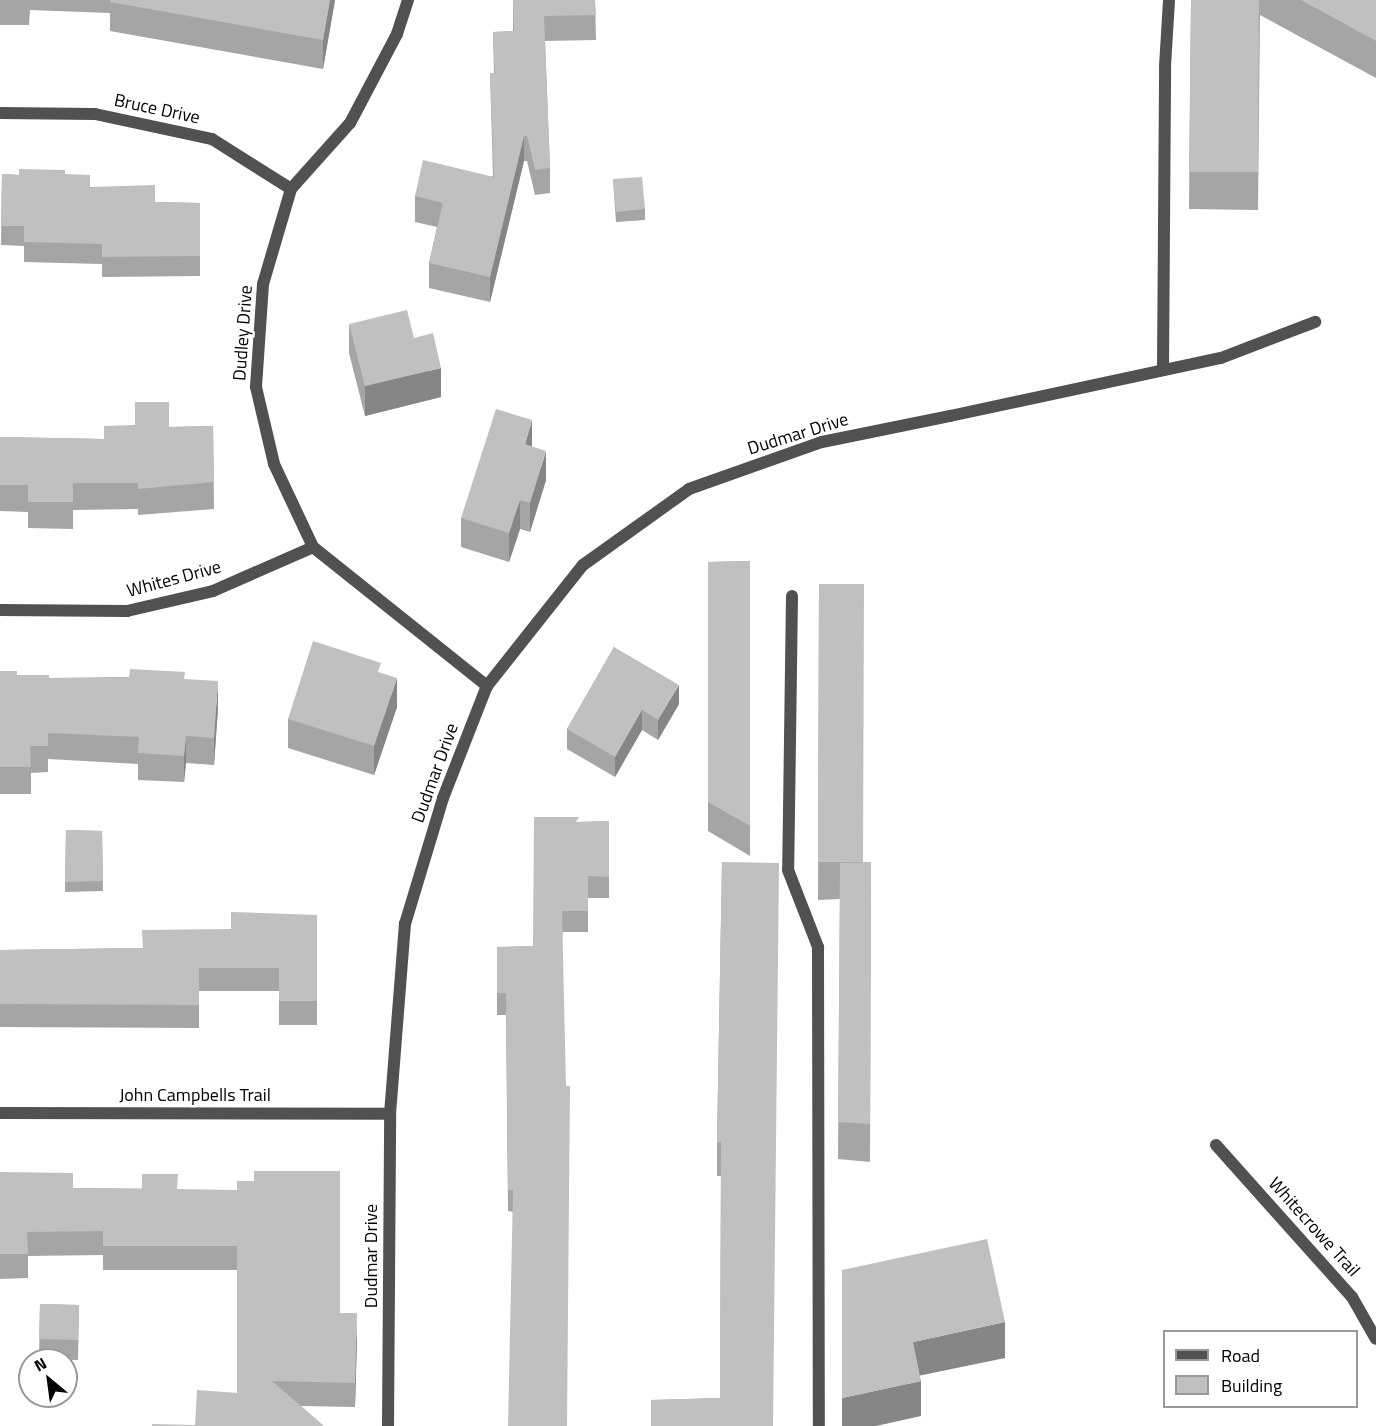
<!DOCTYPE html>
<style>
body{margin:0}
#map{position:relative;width:1376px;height:1426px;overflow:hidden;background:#fff;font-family:"Titillium Web",sans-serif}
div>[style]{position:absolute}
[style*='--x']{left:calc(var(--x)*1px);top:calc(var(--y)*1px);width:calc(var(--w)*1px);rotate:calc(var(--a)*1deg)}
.service>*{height:12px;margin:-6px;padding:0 6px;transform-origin:6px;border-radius:6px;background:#515151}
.minor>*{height:12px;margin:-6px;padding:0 6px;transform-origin:6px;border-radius:6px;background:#515151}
.wall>*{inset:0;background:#a5a5a5}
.shaded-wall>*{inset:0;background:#868686}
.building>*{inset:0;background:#c0c0c0}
span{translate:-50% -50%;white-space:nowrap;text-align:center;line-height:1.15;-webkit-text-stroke:4.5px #fff;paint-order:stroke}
.street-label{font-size:18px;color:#000}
.legend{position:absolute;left:1163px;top:1330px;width:195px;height:78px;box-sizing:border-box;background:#fff;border:2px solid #999;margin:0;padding:8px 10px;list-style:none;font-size:18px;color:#000}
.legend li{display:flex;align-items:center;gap:12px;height:30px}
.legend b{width:30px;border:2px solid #999}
.north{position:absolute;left:18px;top:1348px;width:60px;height:60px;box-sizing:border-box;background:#fff;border:2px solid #999;border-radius:50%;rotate:331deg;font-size:16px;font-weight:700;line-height:24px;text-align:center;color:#000}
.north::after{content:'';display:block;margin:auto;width:21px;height:27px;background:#000;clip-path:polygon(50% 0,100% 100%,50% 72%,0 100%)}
</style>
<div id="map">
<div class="service">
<div style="--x:950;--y:416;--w:277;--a:-12.1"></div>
<div style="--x:1221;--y:358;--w:101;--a:-21"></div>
<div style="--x:792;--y:596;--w:274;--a:90.8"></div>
<div style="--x:788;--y:870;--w:83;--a:68.7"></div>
<div style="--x:818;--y:947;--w:479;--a:89.9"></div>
</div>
<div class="minor">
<div style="--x:408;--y:0;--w:36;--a:108"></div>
<div style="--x:397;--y:34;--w:101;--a:117.8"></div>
<div style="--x:350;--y:123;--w:89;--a:131.8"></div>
<div style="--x:291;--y:189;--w:99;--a:106.4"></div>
<div style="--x:263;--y:284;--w:103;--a:93.9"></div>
<div style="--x:256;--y:387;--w:79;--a:76.8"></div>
<div style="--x:274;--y:464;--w:92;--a:64.8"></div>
<div style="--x:313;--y:547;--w:223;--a:38.6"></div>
<div style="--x:0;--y:113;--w:95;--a:0.6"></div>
<div style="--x:95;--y:114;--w:120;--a:12.1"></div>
<div style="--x:212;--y:139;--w:93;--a:32.3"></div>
<div style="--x:1163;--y:369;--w:303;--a:-89.6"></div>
<div style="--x:1165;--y:66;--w:66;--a:-86.5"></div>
<div style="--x:0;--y:610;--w:127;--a:0.5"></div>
<div style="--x:127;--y:611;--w:88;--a:-13.1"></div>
<div style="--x:213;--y:591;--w:109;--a:-23.7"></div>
<div style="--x:0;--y:1113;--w:390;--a:0.1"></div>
<div style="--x:1216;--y:1145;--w:204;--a:48.2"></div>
<div style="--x:1352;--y:1297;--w:48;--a:60.3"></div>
<div style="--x:388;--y:1426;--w:312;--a:-89.6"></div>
<div style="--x:390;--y:1114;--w:191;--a:-85.5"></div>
<div style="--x:405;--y:924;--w:132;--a:-73.2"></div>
<div style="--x:443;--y:798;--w:120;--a:-68.6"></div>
<div style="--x:487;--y:686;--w:154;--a:-51.6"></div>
<div style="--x:583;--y:565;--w:130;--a:-35.6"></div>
<div style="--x:689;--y:489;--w:141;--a:-19.5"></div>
<div style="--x:822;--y:442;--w:131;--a:-11.5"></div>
</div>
<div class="wall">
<div style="clip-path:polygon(0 0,335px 0,323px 69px,110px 31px,110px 13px,30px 10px,29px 25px,0 25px)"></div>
<div style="clip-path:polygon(513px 0,595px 0,596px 40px,545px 41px,550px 168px,550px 193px,535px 195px,527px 161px,524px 161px,490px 302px,429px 288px,429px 263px,437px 227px,415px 222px,415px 196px,493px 176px,490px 73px,494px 73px,493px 32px,513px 31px)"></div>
<div style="clip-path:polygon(1191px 0,1376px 0,1376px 78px,1260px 15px,1258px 210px,1189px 209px)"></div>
<div style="clip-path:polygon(2px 174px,19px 175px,65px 174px,90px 187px,155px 202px,200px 203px,200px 276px,102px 277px,102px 264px,24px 262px,24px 246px,1px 245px)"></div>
<div style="clip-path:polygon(613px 179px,645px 209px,645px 220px,616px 222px)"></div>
<div style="clip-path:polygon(349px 324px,414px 338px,441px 397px,365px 416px,349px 353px)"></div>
<div style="clip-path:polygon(213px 426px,214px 509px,138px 515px,138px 509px,73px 510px,73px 529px,28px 528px,28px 512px,0 511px,0 437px,104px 439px,169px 427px)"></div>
<div style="clip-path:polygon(532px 447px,546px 480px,530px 532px,520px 529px,509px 562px,461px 547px,461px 518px)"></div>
<div style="clip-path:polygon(750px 561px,750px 856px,708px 831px,708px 562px)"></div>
<div style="clip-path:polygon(819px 584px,863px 862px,871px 862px,870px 1162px,838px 1159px,840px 899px,818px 900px)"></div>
<div style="clip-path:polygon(614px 647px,679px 704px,658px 740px,642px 730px,615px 777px,567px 749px,567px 729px)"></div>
<div style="clip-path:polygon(0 671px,17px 675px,49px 678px,129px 677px,185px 679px,218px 708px,214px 765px,186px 763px,184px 782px,138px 780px,138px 764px,48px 759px,48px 772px,31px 773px,31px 794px,0 794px)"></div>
<div style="clip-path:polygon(381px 673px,397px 707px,374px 775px,288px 748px,288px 719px)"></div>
<div style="clip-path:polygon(609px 821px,609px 898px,588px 898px,588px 932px,563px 932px,513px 1212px,508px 1211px,506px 1015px,497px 1015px,497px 947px,533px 946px,579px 822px)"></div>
<div style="clip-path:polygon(66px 830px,102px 831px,103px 891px,65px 892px)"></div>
<div style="clip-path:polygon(722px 862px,773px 1426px,651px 1426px,651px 1400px,720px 1398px,721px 1176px,717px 1176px,717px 1142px)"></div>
<div style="clip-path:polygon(317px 915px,317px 1025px,279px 1025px,279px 991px,199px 991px,199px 1028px,0 1027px,0 950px,142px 948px,231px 929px)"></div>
<div style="clip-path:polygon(0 1172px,73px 1188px,178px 1189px,340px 1313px,357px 1338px,355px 1407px,301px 1406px,323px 1426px,195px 1425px,237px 1393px,237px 1270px,103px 1270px,103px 1255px,28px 1256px,28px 1278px,0 1279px)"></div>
<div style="clip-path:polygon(40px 1304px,79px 1305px,78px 1360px,39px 1359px)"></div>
</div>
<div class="shaded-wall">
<div style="clip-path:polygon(330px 0,335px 0,323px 69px,323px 40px)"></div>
<div style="clip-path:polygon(524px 136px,524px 161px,490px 302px,490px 277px)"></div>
<div style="clip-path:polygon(441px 368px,441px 397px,365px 416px,365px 386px)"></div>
<div style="clip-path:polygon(532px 420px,532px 449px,525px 444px)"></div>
<div style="clip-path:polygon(546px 451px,546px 480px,530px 532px,530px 503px)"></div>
<div style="clip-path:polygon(520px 500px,520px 529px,509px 562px,509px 533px)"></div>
<div style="clip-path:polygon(397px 678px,397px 707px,374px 775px,374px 746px)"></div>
<div style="clip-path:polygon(218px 681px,218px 708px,214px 765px,214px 738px)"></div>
<div style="clip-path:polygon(679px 685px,679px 704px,658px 740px,658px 720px)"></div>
<div style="clip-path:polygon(642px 710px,642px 730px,615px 777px,615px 757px)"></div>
<div style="clip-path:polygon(186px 736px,186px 763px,184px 782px,184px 756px)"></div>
<div style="clip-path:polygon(357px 1313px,357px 1338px,355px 1407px,355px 1383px)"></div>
<div style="clip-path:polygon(1005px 1322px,1005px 1358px,913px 1377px,913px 1342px)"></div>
<div style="clip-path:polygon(921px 1381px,921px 1416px,876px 1426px,842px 1426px,842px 1398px)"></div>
</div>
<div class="building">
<div style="clip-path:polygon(110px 0,330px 0,323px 40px,110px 2px)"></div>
<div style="clip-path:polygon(513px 0,595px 0,596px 15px,544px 16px,550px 168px,535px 170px,527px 136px,524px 136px,490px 277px,429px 263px,443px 203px,415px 196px,423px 160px,494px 177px,490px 73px,495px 73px,493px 32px,514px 31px)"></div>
<div style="clip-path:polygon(1191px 0,1259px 0,1258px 172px,1189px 172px)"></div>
<div style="clip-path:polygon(1301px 0,1376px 0,1376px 41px)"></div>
<div style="clip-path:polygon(19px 169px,65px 170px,65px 174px,90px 175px,90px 187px,155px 185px,155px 202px,200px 203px,200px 256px,102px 257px,102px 244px,24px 242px,24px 226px,1px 226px,2px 174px,19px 175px)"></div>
<div style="clip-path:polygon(642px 177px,645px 209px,616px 212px,613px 179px)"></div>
<div style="clip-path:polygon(407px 310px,414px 338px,433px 333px,441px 368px,365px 386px,349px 324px)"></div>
<div style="clip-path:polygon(135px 402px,169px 402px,169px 427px,213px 426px,214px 482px,138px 489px,138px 483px,73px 483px,73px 502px,28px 502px,28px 485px,0 485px,0 437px,104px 439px,104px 426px,135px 425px)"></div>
<div style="clip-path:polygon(496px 409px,532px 420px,525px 444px,546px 451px,530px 503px,520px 500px,509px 533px,461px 518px)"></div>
<div style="clip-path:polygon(750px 561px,750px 826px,708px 802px,708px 562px)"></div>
<div style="clip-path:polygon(819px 584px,864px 584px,863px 862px,818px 862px)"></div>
<div style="clip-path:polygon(313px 641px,381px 663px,378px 672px,397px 678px,374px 746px,288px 719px)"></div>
<div style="clip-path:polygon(614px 647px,679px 685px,658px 720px,642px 710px,615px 757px,567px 729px)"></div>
<div style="clip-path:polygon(130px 669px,185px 672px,184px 679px,218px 681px,214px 738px,186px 736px,184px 756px,138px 753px,139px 737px,48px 733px,48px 746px,30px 746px,31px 767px,0 767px,0 671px,17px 671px,17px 675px,49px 675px,49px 678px,114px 678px,129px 677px)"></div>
<div style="clip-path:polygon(534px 817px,579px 817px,576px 822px,609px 821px,609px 877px,588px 876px,588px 911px,562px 911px,566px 1086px,570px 1086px,567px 1426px,508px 1426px,513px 1190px,508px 1190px,506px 993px,497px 993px,497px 947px,533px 946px)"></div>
<div style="clip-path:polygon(66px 830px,102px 831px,103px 881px,65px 882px)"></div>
<div style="clip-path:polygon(722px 862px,779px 863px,773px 1426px,651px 1426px,651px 1400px,720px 1398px,721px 1142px,717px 1142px)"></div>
<div style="clip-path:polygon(871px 862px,870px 1124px,838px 1122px,840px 863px)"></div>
<div style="clip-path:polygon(231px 912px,317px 915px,317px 1001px,279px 1001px,279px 968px,199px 968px,199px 1005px,0 1004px,0 950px,143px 948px,142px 930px,231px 929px)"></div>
<div style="clip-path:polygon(254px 1171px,340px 1171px,340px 1313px,357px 1313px,355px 1383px,272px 1381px,323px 1425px,322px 1426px,152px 1426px,152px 1424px,195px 1425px,197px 1390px,237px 1393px,237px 1246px,103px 1246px,103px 1231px,27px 1232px,28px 1254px,0 1254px,0 1172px,73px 1173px,73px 1188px,142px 1189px,142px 1174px,178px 1174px,177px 1189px,237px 1190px,237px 1181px,254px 1181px)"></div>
<div style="clip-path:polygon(987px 1239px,1005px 1322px,913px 1342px,921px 1381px,842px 1398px,842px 1270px)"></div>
<div style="clip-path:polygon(40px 1304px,79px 1305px,78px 1340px,39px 1339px)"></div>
</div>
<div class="street-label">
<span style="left:157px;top:109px;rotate:12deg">Bruce Drive</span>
<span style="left:243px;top:333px;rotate:-86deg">Dudley Drive</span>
<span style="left:798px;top:434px;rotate:-17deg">Dudmar Drive</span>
<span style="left:174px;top:579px;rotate:-15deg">Whites Drive</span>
<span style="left:435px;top:773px;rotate:-70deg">Dudmar Drive</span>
<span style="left:195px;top:1095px">John Campbells Trail</span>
<span style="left:1314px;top:1227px;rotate:48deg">Whitecrowe Trail</span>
<span style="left:371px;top:1256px;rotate:-90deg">Dudmar Drive</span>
</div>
<ul class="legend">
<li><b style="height:8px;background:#515151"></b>Road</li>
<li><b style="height:16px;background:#c0c0c0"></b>Building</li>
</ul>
<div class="north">N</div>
</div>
